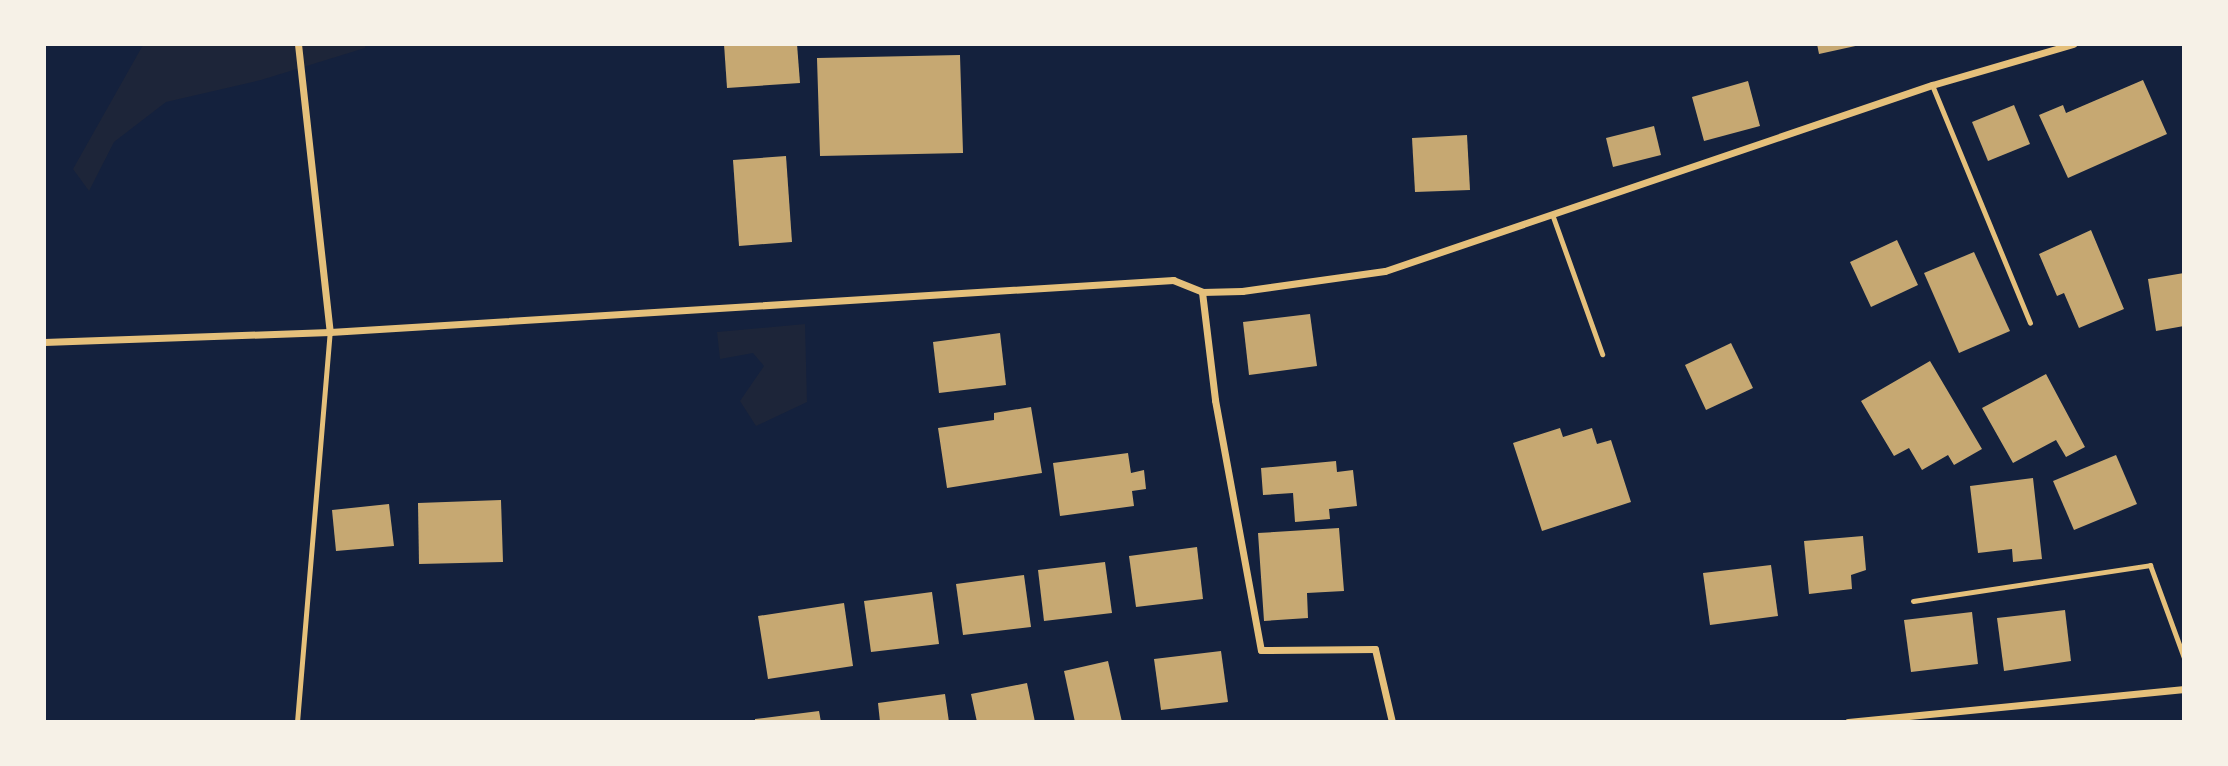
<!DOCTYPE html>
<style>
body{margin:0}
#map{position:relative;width:2228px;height:766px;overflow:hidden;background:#14213d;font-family:Raleway,sans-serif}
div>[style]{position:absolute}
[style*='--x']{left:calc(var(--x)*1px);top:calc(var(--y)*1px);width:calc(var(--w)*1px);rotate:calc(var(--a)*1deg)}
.green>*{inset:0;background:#1d2539}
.building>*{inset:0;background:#c6a872}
.service>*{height:5px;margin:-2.5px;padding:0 2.5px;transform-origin:2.5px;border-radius:2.5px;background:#e5c07b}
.minor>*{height:7px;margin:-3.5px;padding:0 3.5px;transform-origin:3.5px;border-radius:3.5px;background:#e5c07b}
span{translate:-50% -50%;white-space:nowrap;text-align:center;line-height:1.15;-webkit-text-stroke:6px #f6f1e7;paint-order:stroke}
.frame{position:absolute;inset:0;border:46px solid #f6f1e7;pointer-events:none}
</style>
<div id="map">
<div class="green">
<div style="clip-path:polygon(365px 44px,365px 48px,261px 80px,166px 102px,114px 142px,89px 191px,73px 169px,143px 45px)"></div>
<div style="clip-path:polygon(805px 324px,807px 402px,756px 426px,740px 401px,764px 366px,753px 353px,720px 359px,717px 332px)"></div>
</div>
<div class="building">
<div style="clip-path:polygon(724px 44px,797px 44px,800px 83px,727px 88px)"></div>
<div style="clip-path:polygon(1817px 44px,1860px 44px,1860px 45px,1819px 54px)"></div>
<div style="clip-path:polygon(960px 55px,963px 153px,820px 156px,817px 58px)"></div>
<div style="clip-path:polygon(2143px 80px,2167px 134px,2068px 178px,2039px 115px,2063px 105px,2066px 113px)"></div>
<div style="clip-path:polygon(1748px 81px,1760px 126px,1704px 141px,1692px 97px)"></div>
<div style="clip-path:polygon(2014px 105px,2030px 144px,1988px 161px,1972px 122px)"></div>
<div style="clip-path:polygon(1654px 126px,1661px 155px,1613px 167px,1606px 138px)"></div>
<div style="clip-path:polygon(1467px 135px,1470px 190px,1415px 192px,1412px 138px)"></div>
<div style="clip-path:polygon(786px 156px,792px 242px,739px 246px,733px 160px)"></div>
<div style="clip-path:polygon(2091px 230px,2124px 309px,2079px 328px,2064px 293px,2057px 296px,2039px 254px)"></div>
<div style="clip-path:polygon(1897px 240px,1918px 285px,1871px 307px,1850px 262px)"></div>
<div style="clip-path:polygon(1974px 252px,2010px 331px,1959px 353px,1924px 273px)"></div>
<div style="clip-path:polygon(2184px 273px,2184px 326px,2156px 331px,2148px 279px)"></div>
<div style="clip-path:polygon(1310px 314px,1317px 366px,1249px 375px,1243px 322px)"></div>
<div style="clip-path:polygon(1000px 333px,1006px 385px,939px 393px,933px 342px)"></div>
<div style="clip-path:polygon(1731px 343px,1753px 388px,1706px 410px,1685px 365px)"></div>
<div style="clip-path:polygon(1930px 361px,1982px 449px,1954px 465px,1948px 455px,1922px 470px,1909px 448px,1894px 456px,1861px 401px)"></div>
<div style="clip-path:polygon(2046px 374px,2085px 447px,2066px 457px,2056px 440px,2013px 463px,1982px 408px)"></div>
<div style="clip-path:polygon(1031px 407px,1042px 473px,947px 488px,938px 428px,994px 420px,994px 413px)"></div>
<div style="clip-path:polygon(1560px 428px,1563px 437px,1592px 428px,1597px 444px,1611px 440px,1631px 502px,1542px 531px,1513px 443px)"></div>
<div style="clip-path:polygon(1128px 453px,1131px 473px,1144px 470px,1146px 489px,1132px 491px,1134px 506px,1060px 516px,1053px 463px)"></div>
<div style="clip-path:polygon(2116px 455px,2137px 504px,2074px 530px,2053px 481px)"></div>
<div style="clip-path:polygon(1336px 461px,1337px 472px,1353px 470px,1357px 506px,1329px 509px,1330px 519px,1295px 522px,1293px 493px,1263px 495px,1261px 468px)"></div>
<div style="clip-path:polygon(2033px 478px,2042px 559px,2013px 562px,2012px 549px,1978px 553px,1970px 486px)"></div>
<div style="clip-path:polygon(501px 500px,503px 562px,419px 564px,418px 503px)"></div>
<div style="clip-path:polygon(389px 504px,394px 546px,336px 551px,332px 510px)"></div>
<div style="clip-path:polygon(1339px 528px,1344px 591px,1307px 593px,1308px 618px,1264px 621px,1258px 533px)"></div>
<div style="clip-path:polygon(1863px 536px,1866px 570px,1851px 575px,1852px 589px,1809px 594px,1804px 541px)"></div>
<div style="clip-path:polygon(1197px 547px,1203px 599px,1136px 607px,1129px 556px)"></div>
<div style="clip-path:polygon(1105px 562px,1112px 613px,1044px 621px,1038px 570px)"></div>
<div style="clip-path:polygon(1771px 565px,1778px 616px,1710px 625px,1703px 573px)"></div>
<div style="clip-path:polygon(1024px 575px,1031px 627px,963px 635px,956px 584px)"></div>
<div style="clip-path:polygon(932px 592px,939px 644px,871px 652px,864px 601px)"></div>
<div style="clip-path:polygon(844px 603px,853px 666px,768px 679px,758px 616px)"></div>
<div style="clip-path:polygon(2065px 610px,2071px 661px,2004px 671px,1997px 618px)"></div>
<div style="clip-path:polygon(1972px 612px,1978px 664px,1911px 672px,1904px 620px)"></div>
<div style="clip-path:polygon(1221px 651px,1228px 702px,1161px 710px,1154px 659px)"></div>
<div style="clip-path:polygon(1108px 661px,1122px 722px,1075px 722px,1064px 671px)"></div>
<div style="clip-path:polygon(1027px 683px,1035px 722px,977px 722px,971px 694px)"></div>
<div style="clip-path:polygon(945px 694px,949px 722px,880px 722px,878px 703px)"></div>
<div style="clip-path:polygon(819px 711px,821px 722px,755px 722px,755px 719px)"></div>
</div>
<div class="service">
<div style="--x:1932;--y:85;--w:257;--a:67.6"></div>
<div style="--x:1552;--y:214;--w:149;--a:70.3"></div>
<div style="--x:1913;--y:601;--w:240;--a:-8.6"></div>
<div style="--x:2150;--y:565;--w:99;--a:69.9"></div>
<div style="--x:297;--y:722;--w:391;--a:-85.2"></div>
</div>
<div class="minor">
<div style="--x:298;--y:44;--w:290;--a:83.7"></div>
<div style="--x:1202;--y:292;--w:109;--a:83.1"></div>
<div style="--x:1215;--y:400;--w:254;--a:79.6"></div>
<div style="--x:1261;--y:650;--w:114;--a:-0.5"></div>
<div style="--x:1375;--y:649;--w:75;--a:76.9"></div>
<div style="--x:44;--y:342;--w:286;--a:-2"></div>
<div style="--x:330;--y:332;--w:845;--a:-3.53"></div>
<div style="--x:1173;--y:280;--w:31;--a:22"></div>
<div style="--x:1202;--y:292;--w:40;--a:-1.4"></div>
<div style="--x:1242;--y:291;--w:144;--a:-8"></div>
<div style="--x:1385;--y:271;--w:578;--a:-18.78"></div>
<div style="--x:1932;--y:85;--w:147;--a:-16.2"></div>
<div style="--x:1848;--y:722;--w:338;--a:-5.6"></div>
</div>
<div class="frame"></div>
</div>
